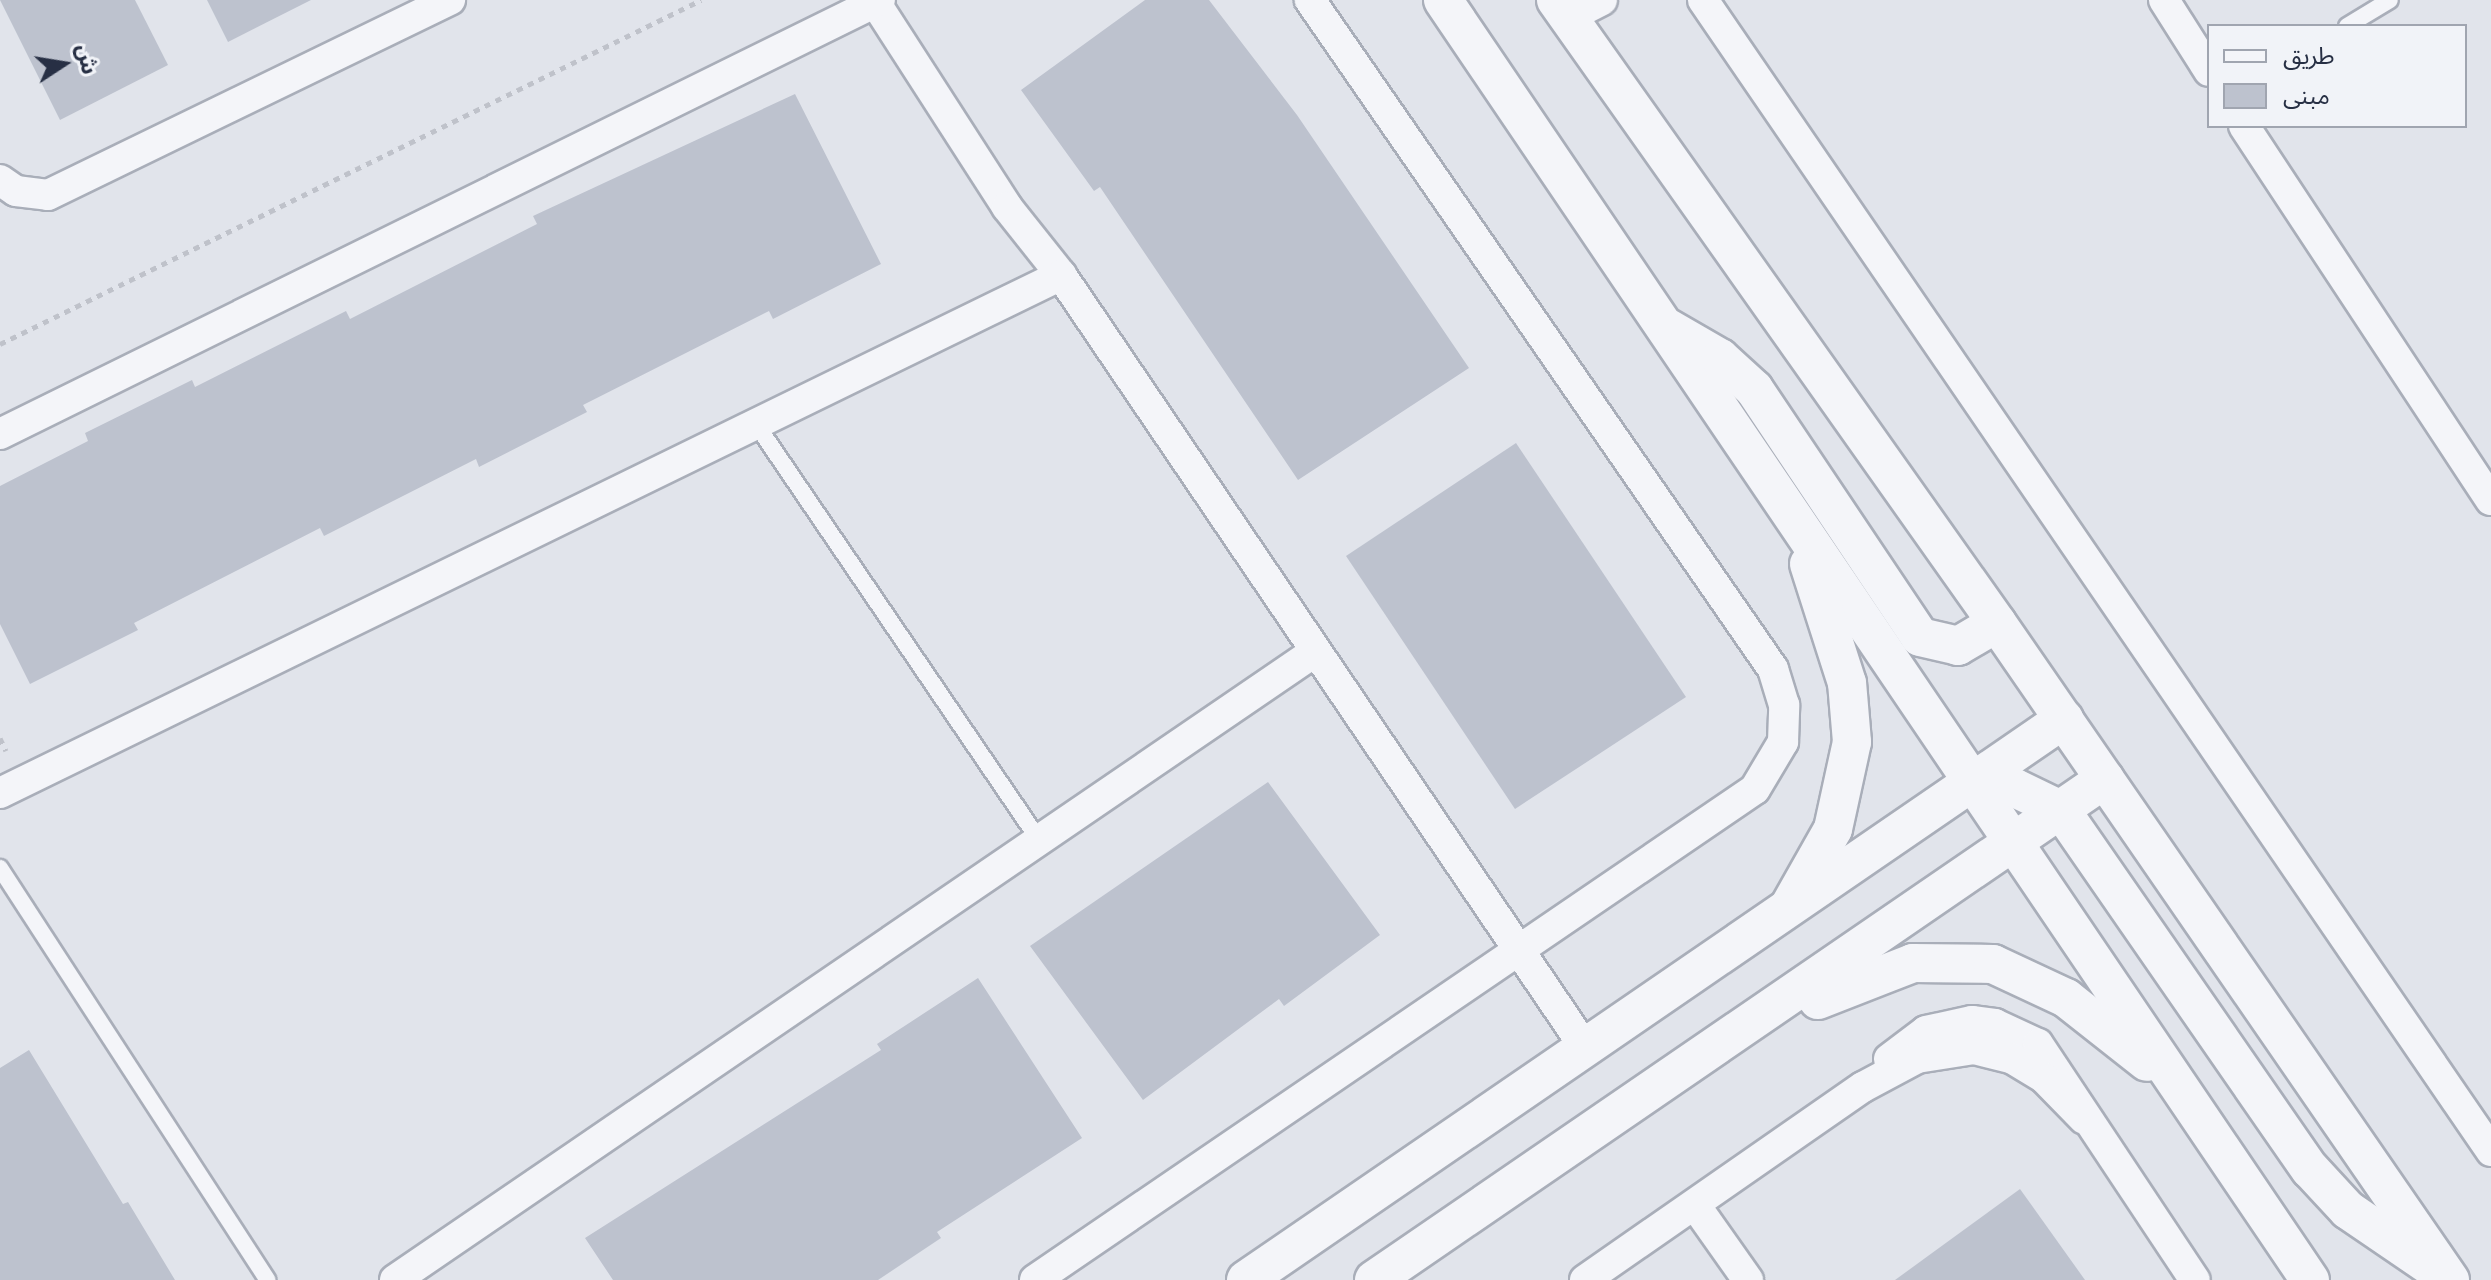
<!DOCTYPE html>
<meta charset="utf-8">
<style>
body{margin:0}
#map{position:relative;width:2491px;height:1280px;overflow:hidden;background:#e1e4eb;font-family:"Titillium Web","Noto Sans Arabic",sans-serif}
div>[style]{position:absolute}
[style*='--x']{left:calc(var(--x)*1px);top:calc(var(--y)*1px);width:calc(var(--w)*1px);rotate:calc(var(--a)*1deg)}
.building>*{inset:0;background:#bdc2ce}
.path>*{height:5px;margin-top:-2.5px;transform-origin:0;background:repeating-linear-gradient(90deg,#bfc2ca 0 6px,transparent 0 12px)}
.roads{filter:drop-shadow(2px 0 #a9aeb9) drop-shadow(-2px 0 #a9aeb9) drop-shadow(0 2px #a9aeb9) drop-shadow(0 -2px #a9aeb9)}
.service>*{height:16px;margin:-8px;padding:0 8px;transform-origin:8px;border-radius:8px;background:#f4f5f9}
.minor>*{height:30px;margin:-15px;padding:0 15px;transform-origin:15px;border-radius:15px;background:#f4f5f9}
.tertiary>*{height:38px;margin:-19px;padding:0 19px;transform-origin:19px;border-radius:19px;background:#f4f5f9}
span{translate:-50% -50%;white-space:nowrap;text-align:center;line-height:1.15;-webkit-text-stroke:6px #f1f3f8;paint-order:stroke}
.legend{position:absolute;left:2207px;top:24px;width:260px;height:104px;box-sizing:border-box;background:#f1f3f8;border:2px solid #a0a5b0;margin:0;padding:10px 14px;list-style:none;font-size:24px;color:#272f44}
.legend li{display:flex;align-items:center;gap:16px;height:40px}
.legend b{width:40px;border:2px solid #a0a5b0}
.north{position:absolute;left:24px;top:24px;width:80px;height:80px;-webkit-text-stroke:6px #f1f3f8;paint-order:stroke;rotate:78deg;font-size:22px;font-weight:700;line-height:32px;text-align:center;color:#272f44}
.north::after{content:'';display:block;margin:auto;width:28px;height:36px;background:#272f44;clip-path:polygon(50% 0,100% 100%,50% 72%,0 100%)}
</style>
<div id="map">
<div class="building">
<div style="clip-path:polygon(0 0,135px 0,168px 65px,60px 120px)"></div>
<div style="clip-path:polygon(207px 0,311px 0,228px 42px)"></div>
<div style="clip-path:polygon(1145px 0,1209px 0,1297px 115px,1469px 368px,1298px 480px,1100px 187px,1094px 191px,1021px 90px)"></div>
<div style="clip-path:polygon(795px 94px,881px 264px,773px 319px,769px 311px,583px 405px,587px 412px,479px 467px,476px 459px,324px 536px,320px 528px,134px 623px,138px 630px,30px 684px,0 624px,0 486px,88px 441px,85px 433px,192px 380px,195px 387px,346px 311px,350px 319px,537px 224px,533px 216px)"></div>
<div style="clip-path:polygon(1516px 443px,1686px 697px,1515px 809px,1346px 556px)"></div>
<div style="clip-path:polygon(1268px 782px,1380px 935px,1284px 1006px,1279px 999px,1143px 1100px,1030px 946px)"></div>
<div style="clip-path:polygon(978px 978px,1082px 1138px,937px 1232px,941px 1238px,878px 1280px,613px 1280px,585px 1238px,881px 1050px,877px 1044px)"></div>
<div style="clip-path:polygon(29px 1050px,123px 1204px,128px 1202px,175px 1280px,0 1280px,0 1068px)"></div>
<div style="clip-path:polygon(2020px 1189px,2085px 1280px,1895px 1280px)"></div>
</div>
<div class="path">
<div style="--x:0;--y:344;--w:781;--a:-26.14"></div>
<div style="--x:0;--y:738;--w:14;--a:65"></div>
</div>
<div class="roads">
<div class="service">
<div style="--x:2347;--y:26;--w:50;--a:-31.2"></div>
<div style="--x:756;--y:424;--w:503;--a:55.77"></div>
<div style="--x:0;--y:868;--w:491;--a:57"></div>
</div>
<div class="minor">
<div style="--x:1703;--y:0;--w:1395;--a:55.6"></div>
<div style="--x:2164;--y:0;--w:84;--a:57.6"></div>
<div style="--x:875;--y:2;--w:244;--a:57.2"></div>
<div style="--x:1007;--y:207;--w:87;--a:51.5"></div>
<div style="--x:1061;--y:275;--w:935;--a:55.85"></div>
<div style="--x:1569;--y:17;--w:37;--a:-27"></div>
<div style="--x:2244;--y:126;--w:448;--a:56.6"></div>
<div style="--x:0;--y:180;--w:19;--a:35"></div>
<div style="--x:16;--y:191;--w:32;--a:7"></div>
<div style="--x:48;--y:195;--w:447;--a:-25.9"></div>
<div style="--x:0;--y:434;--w:981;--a:-26.25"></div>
<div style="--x:0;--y:793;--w:1181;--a:-26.02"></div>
<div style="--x:1889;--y:1059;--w:46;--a:-37.1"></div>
<div style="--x:1926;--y:1031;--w:47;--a:-12.3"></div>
<div style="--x:1972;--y:1021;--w:23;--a:7"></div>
<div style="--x:1995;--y:1024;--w:47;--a:24.9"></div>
<div style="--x:2038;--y:1044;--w:283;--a:56.4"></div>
<div style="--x:1695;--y:1205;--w:92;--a:54.8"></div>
<div style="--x:395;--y:1280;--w:1115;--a:-34.33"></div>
<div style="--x:1035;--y:1280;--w:871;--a:-34.29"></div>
<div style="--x:1755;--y:789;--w:55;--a:-59.2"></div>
<div style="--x:1783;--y:742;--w:37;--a:-88"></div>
<div style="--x:1784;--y:705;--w:38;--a:-107"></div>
<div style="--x:1773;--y:669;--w:814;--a:-124.69"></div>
<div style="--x:1585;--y:1280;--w:338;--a:-34.8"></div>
<div style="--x:1863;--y:1087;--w:61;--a:-28.2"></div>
<div style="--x:1917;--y:1058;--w:58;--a:-9"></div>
<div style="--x:1974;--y:1049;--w:38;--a:14"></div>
<div style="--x:2011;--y:1058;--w:39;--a:31"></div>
<div style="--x:2044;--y:1078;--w:57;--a:45.7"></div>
</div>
<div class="tertiary">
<div style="--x:1443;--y:0;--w:1546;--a:55.89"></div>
<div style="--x:1556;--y:0;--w:763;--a:54.71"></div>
<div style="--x:1997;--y:623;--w:798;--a:55.41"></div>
<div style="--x:1668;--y:328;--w:60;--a:30"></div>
<div style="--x:1720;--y:358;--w:46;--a:42.4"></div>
<div style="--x:1754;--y:389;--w:298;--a:56.2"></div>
<div style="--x:1920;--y:637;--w:39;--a:13"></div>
<div style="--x:1958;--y:646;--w:45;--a:-30.5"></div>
<div style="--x:1973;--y:786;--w:42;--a:2.7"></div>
<div style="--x:2015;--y:788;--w:51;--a:25.6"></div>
<div style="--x:2061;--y:810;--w:437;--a:55.3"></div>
<div style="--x:2310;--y:1169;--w:56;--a:47.2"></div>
<div style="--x:2348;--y:1210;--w:103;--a:34.3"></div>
<div style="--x:1790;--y:905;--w:87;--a:-60.5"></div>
<div style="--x:1833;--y:829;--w:89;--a:-77.7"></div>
<div style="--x:1852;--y:742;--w:59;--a:-94.8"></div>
<div style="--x:1847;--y:683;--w:125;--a:-107.7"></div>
<div style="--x:1818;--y:1000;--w:102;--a:-21.3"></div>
<div style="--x:1913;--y:963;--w:80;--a:0.7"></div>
<div style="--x:1993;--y:964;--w:81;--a:25"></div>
<div style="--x:2066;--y:998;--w:103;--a:38.3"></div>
<div style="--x:1246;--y:1280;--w:992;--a:-34.44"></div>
<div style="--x:1374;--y:1280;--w:886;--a:-34.43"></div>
</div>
</div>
<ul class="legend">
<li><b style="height:10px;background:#f4f5f9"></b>طريق</li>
<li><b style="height:22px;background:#bdc2ce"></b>مبنى</li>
</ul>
<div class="north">ش</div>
</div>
